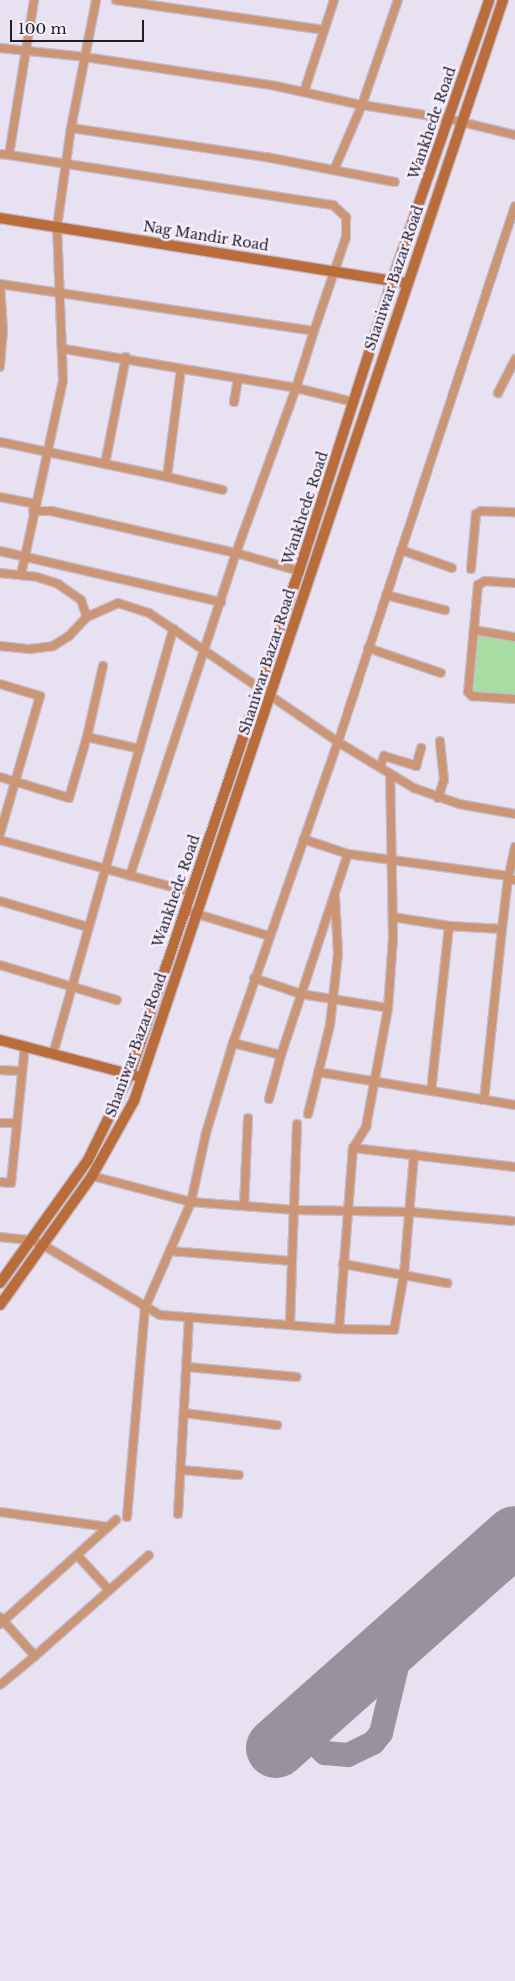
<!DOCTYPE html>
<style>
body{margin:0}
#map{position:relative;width:515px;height:1981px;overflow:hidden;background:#e8e1f1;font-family:"Libre Baskerville",serif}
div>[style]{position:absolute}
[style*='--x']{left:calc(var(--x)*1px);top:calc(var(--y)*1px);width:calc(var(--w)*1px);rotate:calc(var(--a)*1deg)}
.green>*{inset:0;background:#a7dca3}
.taxiway>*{height:24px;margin:-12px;padding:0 12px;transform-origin:12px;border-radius:12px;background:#98929e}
.runway>*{height:60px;margin:-30px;padding:0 30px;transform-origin:30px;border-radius:30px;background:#98929e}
.roads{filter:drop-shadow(1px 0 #c4bdcc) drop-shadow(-1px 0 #c4bdcc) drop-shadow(0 1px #c4bdcc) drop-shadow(0 -1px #c4bdcc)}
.street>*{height:8px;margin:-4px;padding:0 4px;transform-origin:4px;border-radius:4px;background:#cb9576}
.secondary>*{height:10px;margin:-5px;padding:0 5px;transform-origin:5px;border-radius:5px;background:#bb6c3b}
span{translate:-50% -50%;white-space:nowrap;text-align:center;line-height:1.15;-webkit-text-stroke:5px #f5eeff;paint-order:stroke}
.street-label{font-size:14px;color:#1e1b21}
.scale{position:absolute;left:10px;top:20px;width:134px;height:22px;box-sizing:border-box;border:2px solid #1e1b21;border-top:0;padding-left:6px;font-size:15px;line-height:18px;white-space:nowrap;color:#1e1b21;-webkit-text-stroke:4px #f5eeff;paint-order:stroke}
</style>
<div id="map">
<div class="green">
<div style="clip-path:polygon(477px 636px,515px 641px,515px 697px,472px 692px)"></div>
</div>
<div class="taxiway">
<div style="--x:344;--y:1687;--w:9;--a:-174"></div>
<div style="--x:335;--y:1686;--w:20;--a:162"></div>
<div style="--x:316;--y:1692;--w:21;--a:127"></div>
<div style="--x:303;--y:1709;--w:24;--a:88"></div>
<div style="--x:304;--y:1733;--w:29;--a:44"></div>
<div style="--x:325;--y:1753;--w:23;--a:5"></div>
<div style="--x:348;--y:1755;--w:28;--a:-26"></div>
<div style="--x:373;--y:1743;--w:13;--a:-51"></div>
<div style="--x:381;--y:1733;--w:103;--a:-76.5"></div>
</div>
<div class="runway">
<div style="--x:276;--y:1748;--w:319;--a:-41.6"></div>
</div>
<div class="roads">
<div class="street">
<div style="--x:116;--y:0;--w:210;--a:8.2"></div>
<div style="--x:0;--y:48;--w:85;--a:6"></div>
<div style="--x:85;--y:57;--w:193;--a:8.6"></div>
<div style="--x:276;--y:86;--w:88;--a:12.5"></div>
<div style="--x:362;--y:105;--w:88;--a:9.1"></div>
<div style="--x:449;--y:119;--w:68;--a:13.6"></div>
<div style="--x:304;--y:92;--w:97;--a:-71.9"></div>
<div style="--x:71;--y:128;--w:197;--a:8.5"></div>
<div style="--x:266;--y:157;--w:131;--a:11"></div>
<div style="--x:0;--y:154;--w:9;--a:6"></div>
<div style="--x:9;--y:155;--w:157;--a:-80.8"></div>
<div style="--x:9;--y:155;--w:328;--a:8.8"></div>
<div style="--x:333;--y:205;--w:18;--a:43"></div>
<div style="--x:346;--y:217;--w:20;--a:90"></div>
<div style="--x:346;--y:237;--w:99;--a:108.8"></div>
<div style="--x:334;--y:170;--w:71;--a:-66.7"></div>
<div style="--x:362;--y:105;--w:111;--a:-71.1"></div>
<div style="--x:0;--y:284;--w:317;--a:8.5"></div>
<div style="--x:314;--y:331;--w:60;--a:107.5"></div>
<div style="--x:296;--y:388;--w:60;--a:13.6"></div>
<div style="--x:0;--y:286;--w:44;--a:86.1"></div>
<div style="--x:3;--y:330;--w:37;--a:95"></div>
<div style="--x:64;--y:349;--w:235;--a:9.5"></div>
<div style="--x:296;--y:388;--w:176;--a:110"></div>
<div style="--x:236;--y:553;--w:66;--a:15.9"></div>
<div style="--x:181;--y:369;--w:109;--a:97.4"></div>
<div style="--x:167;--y:477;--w:57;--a:13.1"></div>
<div style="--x:498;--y:393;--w:38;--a:-63"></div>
<div style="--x:234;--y:402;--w:23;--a:-80"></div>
<div style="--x:0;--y:442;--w:171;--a:11.8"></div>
<div style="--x:105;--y:464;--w:109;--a:-78.9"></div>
<div style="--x:0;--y:497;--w:36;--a:11"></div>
<div style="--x:33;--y:511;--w:18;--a:0"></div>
<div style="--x:51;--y:511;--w:190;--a:12.8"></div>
<div style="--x:236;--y:553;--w:340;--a:108.2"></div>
<div style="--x:401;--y:550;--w:54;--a:19.4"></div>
<div style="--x:0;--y:551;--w:227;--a:13"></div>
<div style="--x:471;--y:569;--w:55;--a:-84.8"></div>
<div style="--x:476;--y:514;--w:6;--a:-31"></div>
<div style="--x:481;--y:511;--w:34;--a:2"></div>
<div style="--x:0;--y:573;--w:37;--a:6"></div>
<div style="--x:37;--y:577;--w:22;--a:18"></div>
<div style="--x:58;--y:584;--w:28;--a:35"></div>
<div style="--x:81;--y:600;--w:18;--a:71"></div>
<div style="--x:21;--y:575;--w:198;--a:-77.8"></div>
<div style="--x:63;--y:381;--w:154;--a:-92.2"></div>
<div style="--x:57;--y:227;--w:100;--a:-82"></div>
<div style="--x:71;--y:128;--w:130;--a:-78.9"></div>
<div style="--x:515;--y:583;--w:30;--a:-176"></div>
<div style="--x:485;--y:581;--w:8;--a:150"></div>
<div style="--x:478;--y:585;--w:107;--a:95.3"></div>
<div style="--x:468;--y:692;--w:6;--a:45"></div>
<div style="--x:472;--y:696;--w:43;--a:4"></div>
<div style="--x:386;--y:595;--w:61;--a:14.3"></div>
<div style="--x:474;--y:630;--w:42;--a:9.7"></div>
<div style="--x:0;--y:646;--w:30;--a:6"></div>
<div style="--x:30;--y:649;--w:23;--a:-7"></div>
<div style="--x:53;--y:646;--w:19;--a:-32"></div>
<div style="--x:69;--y:636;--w:26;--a:-47"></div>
<div style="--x:87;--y:617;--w:34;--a:-24"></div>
<div style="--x:118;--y:603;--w:33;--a:18"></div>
<div style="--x:149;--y:613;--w:29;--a:34"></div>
<div style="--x:368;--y:648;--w:77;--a:18.9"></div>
<div style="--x:0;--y:684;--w:42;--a:16.7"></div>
<div style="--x:40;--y:696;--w:144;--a:106.2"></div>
<div style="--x:87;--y:737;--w:73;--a:-77.3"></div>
<div style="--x:380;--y:767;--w:12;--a:-70"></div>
<div style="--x:384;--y:756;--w:34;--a:17"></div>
<div style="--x:416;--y:766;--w:19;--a:-74"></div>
<div style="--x:0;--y:777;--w:72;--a:16.9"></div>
<div style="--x:69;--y:798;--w:64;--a:-73.6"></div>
<div style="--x:87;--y:737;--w:54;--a:12.8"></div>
<div style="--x:438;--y:798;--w:19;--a:-72"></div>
<div style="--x:444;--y:780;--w:39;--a:-96"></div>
<div style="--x:0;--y:840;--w:197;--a:15.3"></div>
<div style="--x:515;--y:847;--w:33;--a:102"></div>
<div style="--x:508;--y:879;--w:7;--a:8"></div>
<div style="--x:348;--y:854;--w:162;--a:7.8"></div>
<div style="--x:0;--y:901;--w:92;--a:16.5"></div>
<div style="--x:184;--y:910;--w:89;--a:17"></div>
<div style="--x:393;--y:917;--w:57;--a:9.1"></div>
<div style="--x:449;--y:926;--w:166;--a:96.2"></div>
<div style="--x:449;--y:926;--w:53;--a:3.2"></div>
<div style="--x:502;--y:929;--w:172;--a:96"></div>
<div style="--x:502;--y:929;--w:50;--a:-83.2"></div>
<div style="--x:0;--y:965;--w:122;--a:16.7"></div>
<div style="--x:254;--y:978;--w:50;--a:18.8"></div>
<div style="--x:301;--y:994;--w:88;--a:9.1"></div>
<div style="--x:233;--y:1043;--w:49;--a:14"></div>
<div style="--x:281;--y:1055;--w:212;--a:-71.6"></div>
<div style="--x:348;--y:854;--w:47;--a:-161.6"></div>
<div style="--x:53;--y:1054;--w:442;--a:-74.2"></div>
<div style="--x:173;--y:629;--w:200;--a:34.4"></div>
<div style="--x:338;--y:742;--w:89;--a:31.2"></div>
<div style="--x:414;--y:788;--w:48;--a:19.6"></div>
<div style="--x:459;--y:804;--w:57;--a:10.1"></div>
<div style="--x:0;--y:1070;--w:22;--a:3"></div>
<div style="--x:318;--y:1072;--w:200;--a:9.5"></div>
<div style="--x:269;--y:1099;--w:46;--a:-74.7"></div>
<div style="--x:308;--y:1114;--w:92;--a:-76.1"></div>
<div style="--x:330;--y:1025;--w:71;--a:-83.6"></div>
<div style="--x:338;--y:954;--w:57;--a:-93"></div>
<div style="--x:0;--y:1123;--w:17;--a:0"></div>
<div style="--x:353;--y:1148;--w:163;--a:6.7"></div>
<div style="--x:92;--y:1176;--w:102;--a:14.7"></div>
<div style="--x:191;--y:1202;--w:105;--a:4.4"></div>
<div style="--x:296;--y:1210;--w:115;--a:1"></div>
<div style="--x:411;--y:1212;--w:101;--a:5.1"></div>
<div style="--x:0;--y:1182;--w:11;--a:5"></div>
<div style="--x:11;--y:1183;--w:138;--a:-84.2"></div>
<div style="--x:244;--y:1206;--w:88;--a:-87.4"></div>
<div style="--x:0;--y:1237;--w:31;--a:6"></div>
<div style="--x:31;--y:1240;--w:13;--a:23"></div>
<div style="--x:43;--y:1245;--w:136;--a:30.9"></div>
<div style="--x:160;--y:1315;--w:180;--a:4.5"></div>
<div style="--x:339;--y:1329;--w:55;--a:1"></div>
<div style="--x:394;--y:1330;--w:57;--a:-79.9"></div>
<div style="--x:404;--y:1274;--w:120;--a:-85.2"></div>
<div style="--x:170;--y:1251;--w:122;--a:4.7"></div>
<div style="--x:292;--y:1261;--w:64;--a:91.8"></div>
<div style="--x:292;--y:1261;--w:137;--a:-87.9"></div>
<div style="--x:343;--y:1264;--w:106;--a:10.4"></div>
<div style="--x:339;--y:1329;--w:182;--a:-85.6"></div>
<div style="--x:353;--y:1148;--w:25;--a:-58"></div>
<div style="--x:366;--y:1127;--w:121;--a:-79.5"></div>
<div style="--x:388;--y:1008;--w:70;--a:-85.9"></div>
<div style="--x:393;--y:938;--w:164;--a:-91"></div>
<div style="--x:187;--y:1367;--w:110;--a:5.2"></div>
<div style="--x:184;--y:1413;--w:94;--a:7.4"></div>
<div style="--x:181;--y:1470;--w:58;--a:4.9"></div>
<div style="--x:0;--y:1512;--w:109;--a:7.9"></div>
<div style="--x:178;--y:1514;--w:197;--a:-86.8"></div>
<div style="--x:127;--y:1517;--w:210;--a:-85.1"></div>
<div style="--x:145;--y:1308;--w:116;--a:-66.5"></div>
<div style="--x:191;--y:1202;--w:71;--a:-77.7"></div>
<div style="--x:206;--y:1133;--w:94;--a:-73.3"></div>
<div style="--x:233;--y:1043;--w:319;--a:-70.8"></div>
<div style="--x:338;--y:742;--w:564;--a:-71.73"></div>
<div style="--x:77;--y:1555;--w:47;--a:47.6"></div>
<div style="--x:0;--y:1617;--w:52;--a:48.1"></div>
<div style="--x:35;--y:1656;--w:152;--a:-41.5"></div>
<div style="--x:0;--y:1624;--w:156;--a:-41.9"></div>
<div style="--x:0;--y:1685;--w:45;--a:-39.6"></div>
</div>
<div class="secondary">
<div style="--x:0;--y:218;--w:412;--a:9.1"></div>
<div style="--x:0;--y:1040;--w:141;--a:14.8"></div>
<div style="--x:0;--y:1283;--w:151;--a:-54.4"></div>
<div style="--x:88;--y:1160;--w:96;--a:-64"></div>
<div style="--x:130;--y:1074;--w:531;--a:-71.43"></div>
<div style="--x:299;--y:571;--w:308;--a:-72.2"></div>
<div style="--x:393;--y:278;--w:294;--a:-70.9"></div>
<div style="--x:0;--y:1305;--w:158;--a:-54.5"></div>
<div style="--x:92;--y:1176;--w:86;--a:-60.8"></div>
<div style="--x:134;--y:1101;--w:1161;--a:-71.47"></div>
</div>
</div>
<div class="street-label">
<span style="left:432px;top:123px;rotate:-71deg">Wankhede Road</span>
<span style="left:206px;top:236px;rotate:9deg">Nag Mandir Road</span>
<span style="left:394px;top:278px;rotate:-71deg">Shaniwar Bazar Road</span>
<span style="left:305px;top:508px;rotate:-72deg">Wankhede Road</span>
<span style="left:267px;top:662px;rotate:-72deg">Shaniwar Bazar Road</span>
<span style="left:176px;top:891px;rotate:-71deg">Wankhede Road</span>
<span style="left:136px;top:1045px;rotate:-70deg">Shaniwar Bazar Road</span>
</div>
<div class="scale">100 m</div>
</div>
